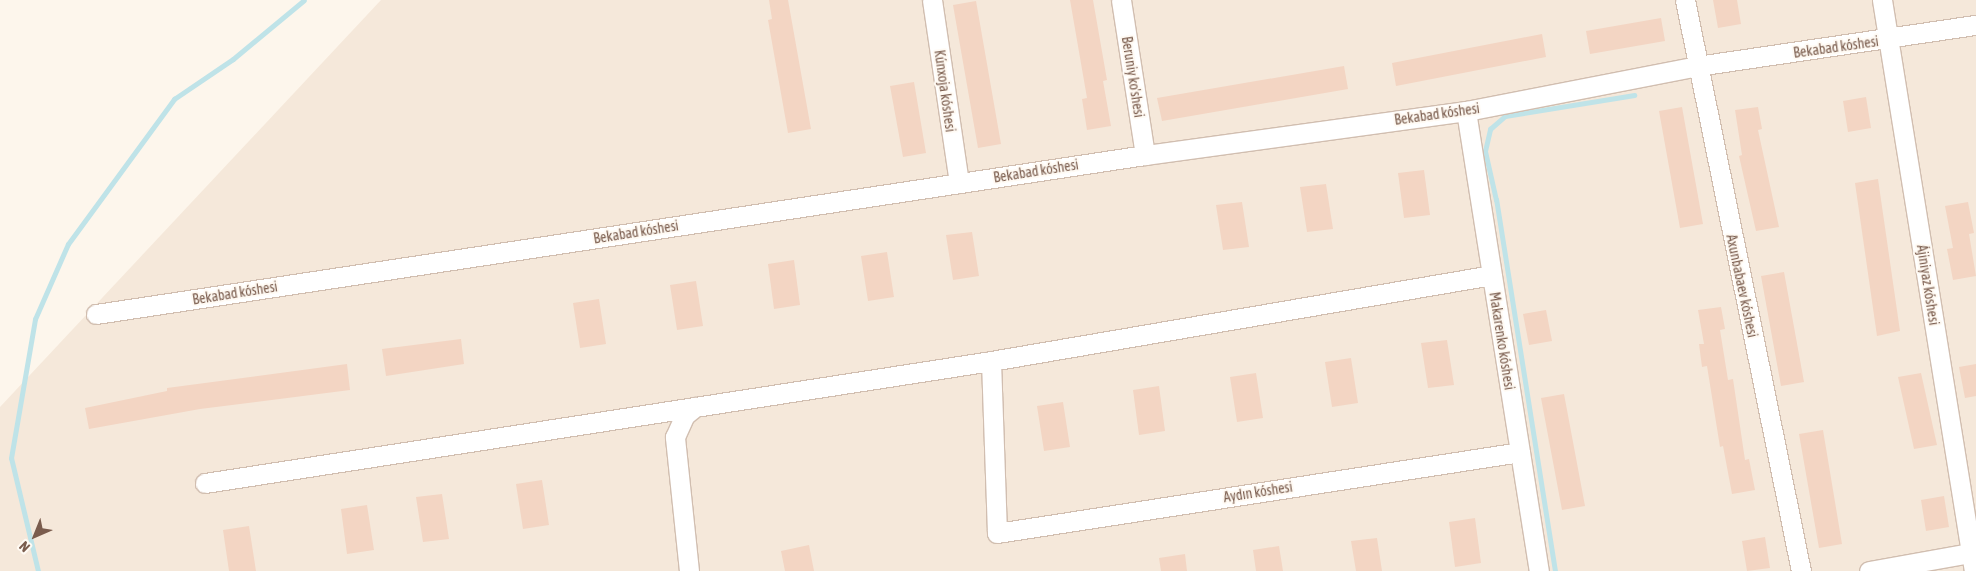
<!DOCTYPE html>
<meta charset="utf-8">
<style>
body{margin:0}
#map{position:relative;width:1976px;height:571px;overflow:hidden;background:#fdf6ec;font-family:"Asap Condensed",sans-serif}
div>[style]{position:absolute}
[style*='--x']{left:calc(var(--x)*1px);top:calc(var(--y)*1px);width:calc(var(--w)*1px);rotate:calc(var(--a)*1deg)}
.residential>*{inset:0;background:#f5e8da}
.stream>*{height:5px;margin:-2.5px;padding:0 2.5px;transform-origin:2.5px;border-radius:2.5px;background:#bfe3e8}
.building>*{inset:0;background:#f3d5c3}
.roads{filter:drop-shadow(1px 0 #d1beb0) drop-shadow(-1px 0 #d1beb0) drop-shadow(0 1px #d1beb0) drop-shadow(0 -1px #d1beb0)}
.minor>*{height:19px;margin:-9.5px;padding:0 9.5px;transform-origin:9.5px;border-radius:9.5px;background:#fff}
span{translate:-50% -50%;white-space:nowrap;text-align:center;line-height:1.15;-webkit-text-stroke:4px #fffaf3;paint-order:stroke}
.street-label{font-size:14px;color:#7a5c4d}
.north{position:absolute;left:10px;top:511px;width:50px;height:50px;-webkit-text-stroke:4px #fffaf3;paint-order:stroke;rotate:224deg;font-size:14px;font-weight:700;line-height:20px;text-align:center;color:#7a5c4d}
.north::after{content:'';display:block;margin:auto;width:18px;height:22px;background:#7a5c4d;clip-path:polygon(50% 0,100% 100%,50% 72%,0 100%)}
</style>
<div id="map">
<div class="residential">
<div style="clip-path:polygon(381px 0,1976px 0,1976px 571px,0 571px,0 407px)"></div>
</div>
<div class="stream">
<div style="--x:38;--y:571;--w:116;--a:-103.4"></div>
<div style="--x:11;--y:458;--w:141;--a:-80.2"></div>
<div style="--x:35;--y:319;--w:82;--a:-66.3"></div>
<div style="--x:68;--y:244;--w:180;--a:-53.8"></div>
<div style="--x:174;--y:99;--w:71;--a:-34.1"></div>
<div style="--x:233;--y:59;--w:92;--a:-39.7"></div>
<div style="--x:1555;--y:571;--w:376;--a:-99"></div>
<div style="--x:1496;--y:200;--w:50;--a:-102.7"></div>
<div style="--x:1485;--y:151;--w:23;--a:-77"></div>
<div style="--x:1490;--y:129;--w:20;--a:-41"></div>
<div style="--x:1505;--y:116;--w:131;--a:-9.2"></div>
</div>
<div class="building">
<div style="clip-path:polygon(769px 0,788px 0,811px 129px,788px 133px,768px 20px,772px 19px)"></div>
<div style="clip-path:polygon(1070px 0,1093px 0,1107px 80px,1103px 81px,1111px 126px,1087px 130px,1082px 99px,1087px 98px)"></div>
<div style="clip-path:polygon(1713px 0,1737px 0,1741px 24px,1718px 28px)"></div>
<div style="clip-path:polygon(976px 1px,1001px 144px,978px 148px,953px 5px)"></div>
<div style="clip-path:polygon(1661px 18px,1665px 41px,1590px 54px,1586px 31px)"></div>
<div style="clip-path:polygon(1542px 34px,1546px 57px,1396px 86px,1392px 63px)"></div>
<div style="clip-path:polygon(1344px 66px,1348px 89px,1162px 121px,1157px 98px)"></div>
<div style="clip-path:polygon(914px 82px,926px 153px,903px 157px,890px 86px)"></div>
<div style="clip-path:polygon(1866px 97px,1871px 128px,1848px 132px,1843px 101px)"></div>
<div style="clip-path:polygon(1682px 107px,1703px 224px,1680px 228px,1659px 111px)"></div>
<div style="clip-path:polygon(1758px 107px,1762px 129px,1758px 130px,1779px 227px,1756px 231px,1739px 156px,1742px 155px,1735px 110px)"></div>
<div style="clip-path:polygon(1424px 170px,1430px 215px,1404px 218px,1398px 173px)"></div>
<div style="clip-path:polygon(1878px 179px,1900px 331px,1877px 336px,1855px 183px)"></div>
<div style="clip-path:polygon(1326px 184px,1333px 229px,1307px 232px,1300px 187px)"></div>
<div style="clip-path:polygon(1242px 202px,1249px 247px,1223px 250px,1216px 205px)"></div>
<div style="clip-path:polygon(1968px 202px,1974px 233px,1969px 234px,1976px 276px,1953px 280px,1947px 249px,1953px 248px,1945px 206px)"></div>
<div style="clip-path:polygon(972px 232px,979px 276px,953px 280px,946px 235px)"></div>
<div style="clip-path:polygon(887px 252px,894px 297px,868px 301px,861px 256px)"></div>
<div style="clip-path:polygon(794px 260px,800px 305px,774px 309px,768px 264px)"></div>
<div style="clip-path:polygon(1784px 272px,1804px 382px,1781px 386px,1761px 276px)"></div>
<div style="clip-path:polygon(696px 281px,703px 326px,677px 330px,670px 285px)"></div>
<div style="clip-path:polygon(599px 299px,606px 344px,580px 348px,573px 303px)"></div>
<div style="clip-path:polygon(1721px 307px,1725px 329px,1720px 330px,1728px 380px,1733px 379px,1745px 460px,1749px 459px,1755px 490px,1732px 494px,1723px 446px,1720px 447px,1707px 366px,1702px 367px,1699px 344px,1704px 344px,1698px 310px)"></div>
<div style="clip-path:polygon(1546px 310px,1552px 341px,1529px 345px,1523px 314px)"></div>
<div style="clip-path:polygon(461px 339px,464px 364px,386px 376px,382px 349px)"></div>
<div style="clip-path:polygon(1447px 340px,1454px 385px,1428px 388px,1421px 343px)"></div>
<div style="clip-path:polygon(1351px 358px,1358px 403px,1332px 407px,1325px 362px)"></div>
<div style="clip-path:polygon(347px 364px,350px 390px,200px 409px,89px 429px,85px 408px,167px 391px,167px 388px)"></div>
<div style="clip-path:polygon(1976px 364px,1976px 396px,1965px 398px,1959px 367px)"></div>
<div style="clip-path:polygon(1256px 373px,1263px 418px,1237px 422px,1230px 377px)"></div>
<div style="clip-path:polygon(1921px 373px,1937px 445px,1914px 449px,1898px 377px)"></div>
<div style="clip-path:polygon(1159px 386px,1165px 431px,1139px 435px,1133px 390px)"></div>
<div style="clip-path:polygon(1564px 394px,1585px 506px,1562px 510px,1541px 398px)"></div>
<div style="clip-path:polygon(1063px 402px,1070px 447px,1044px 451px,1037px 406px)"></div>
<div style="clip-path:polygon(1823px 430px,1842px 544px,1819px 548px,1799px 434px)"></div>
<div style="clip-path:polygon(542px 480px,549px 525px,523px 529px,516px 484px)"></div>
<div style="clip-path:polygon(442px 494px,449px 539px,423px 542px,416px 497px)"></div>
<div style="clip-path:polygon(1944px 496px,1949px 527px,1926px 531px,1921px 500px)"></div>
<div style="clip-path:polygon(367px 505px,374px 550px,347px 554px,341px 509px)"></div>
<div style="clip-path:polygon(1475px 518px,1481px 563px,1455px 567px,1449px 522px)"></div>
<div style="clip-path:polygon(249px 526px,256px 571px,229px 571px,223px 530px)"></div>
<div style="clip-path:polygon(1765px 537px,1770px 568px,1747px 571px,1742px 541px)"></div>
<div style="clip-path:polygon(1377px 538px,1382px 571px,1356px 571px,1351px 541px)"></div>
<div style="clip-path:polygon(809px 545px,814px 571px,785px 571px,781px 551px)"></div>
<div style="clip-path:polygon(1279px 546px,1283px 571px,1256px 571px,1253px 550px)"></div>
<div style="clip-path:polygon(1185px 554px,1187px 571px,1161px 571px,1159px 558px)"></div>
</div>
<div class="roads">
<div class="minor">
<div style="--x:932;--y:0;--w:185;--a:81.6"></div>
<div style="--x:1121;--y:0;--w:157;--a:81.2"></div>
<div style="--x:1685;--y:0;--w:583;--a:78.52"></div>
<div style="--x:1882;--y:0;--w:578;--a:80.85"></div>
<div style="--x:1466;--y:111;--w:466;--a:81"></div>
<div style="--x:96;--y:314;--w:1061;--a:-8.62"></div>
<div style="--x:1145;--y:155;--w:324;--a:-7.8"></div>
<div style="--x:1466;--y:111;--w:235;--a:-11"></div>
<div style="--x:1697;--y:66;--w:282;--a:-8.4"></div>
<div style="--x:991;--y:361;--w:172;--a:88"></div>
<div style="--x:997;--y:533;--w:529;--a:-8.8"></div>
<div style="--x:205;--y:483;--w:795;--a:-8.82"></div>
<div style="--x:991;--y:361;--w:508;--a:-9.74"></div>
<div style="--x:689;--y:571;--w:135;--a:-96"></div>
<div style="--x:675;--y:437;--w:24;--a:-66"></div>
<div style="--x:685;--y:415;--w:13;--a:-39"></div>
<div style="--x:1869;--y:571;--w:109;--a:-10.1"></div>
</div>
</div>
<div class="street-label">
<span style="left:1836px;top:47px;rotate:-8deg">Bekabad kóshesi</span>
<span style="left:1133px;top:77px;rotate:81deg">Beruniy ko'shesi</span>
<span style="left:945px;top:91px;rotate:82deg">Kúnxoja kóshesi</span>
<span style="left:1437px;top:114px;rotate:-8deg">Bekabad kóshesi</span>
<span style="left:1036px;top:171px;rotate:-9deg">Bekabad kóshesi</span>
<span style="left:636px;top:232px;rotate:-9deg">Bekabad kóshesi</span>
<span style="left:1928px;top:285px;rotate:81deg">Ájiniyaz kóshesi</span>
<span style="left:1742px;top:286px;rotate:78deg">Axunbabaev kóshesi</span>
<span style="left:235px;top:293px;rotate:-9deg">Bekabad kóshesi</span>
<span style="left:1502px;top:341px;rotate:81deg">Makarenko kóshesi</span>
<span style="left:1258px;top:492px;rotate:-9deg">Aydın kóshesi</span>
</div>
<div class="north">N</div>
</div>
